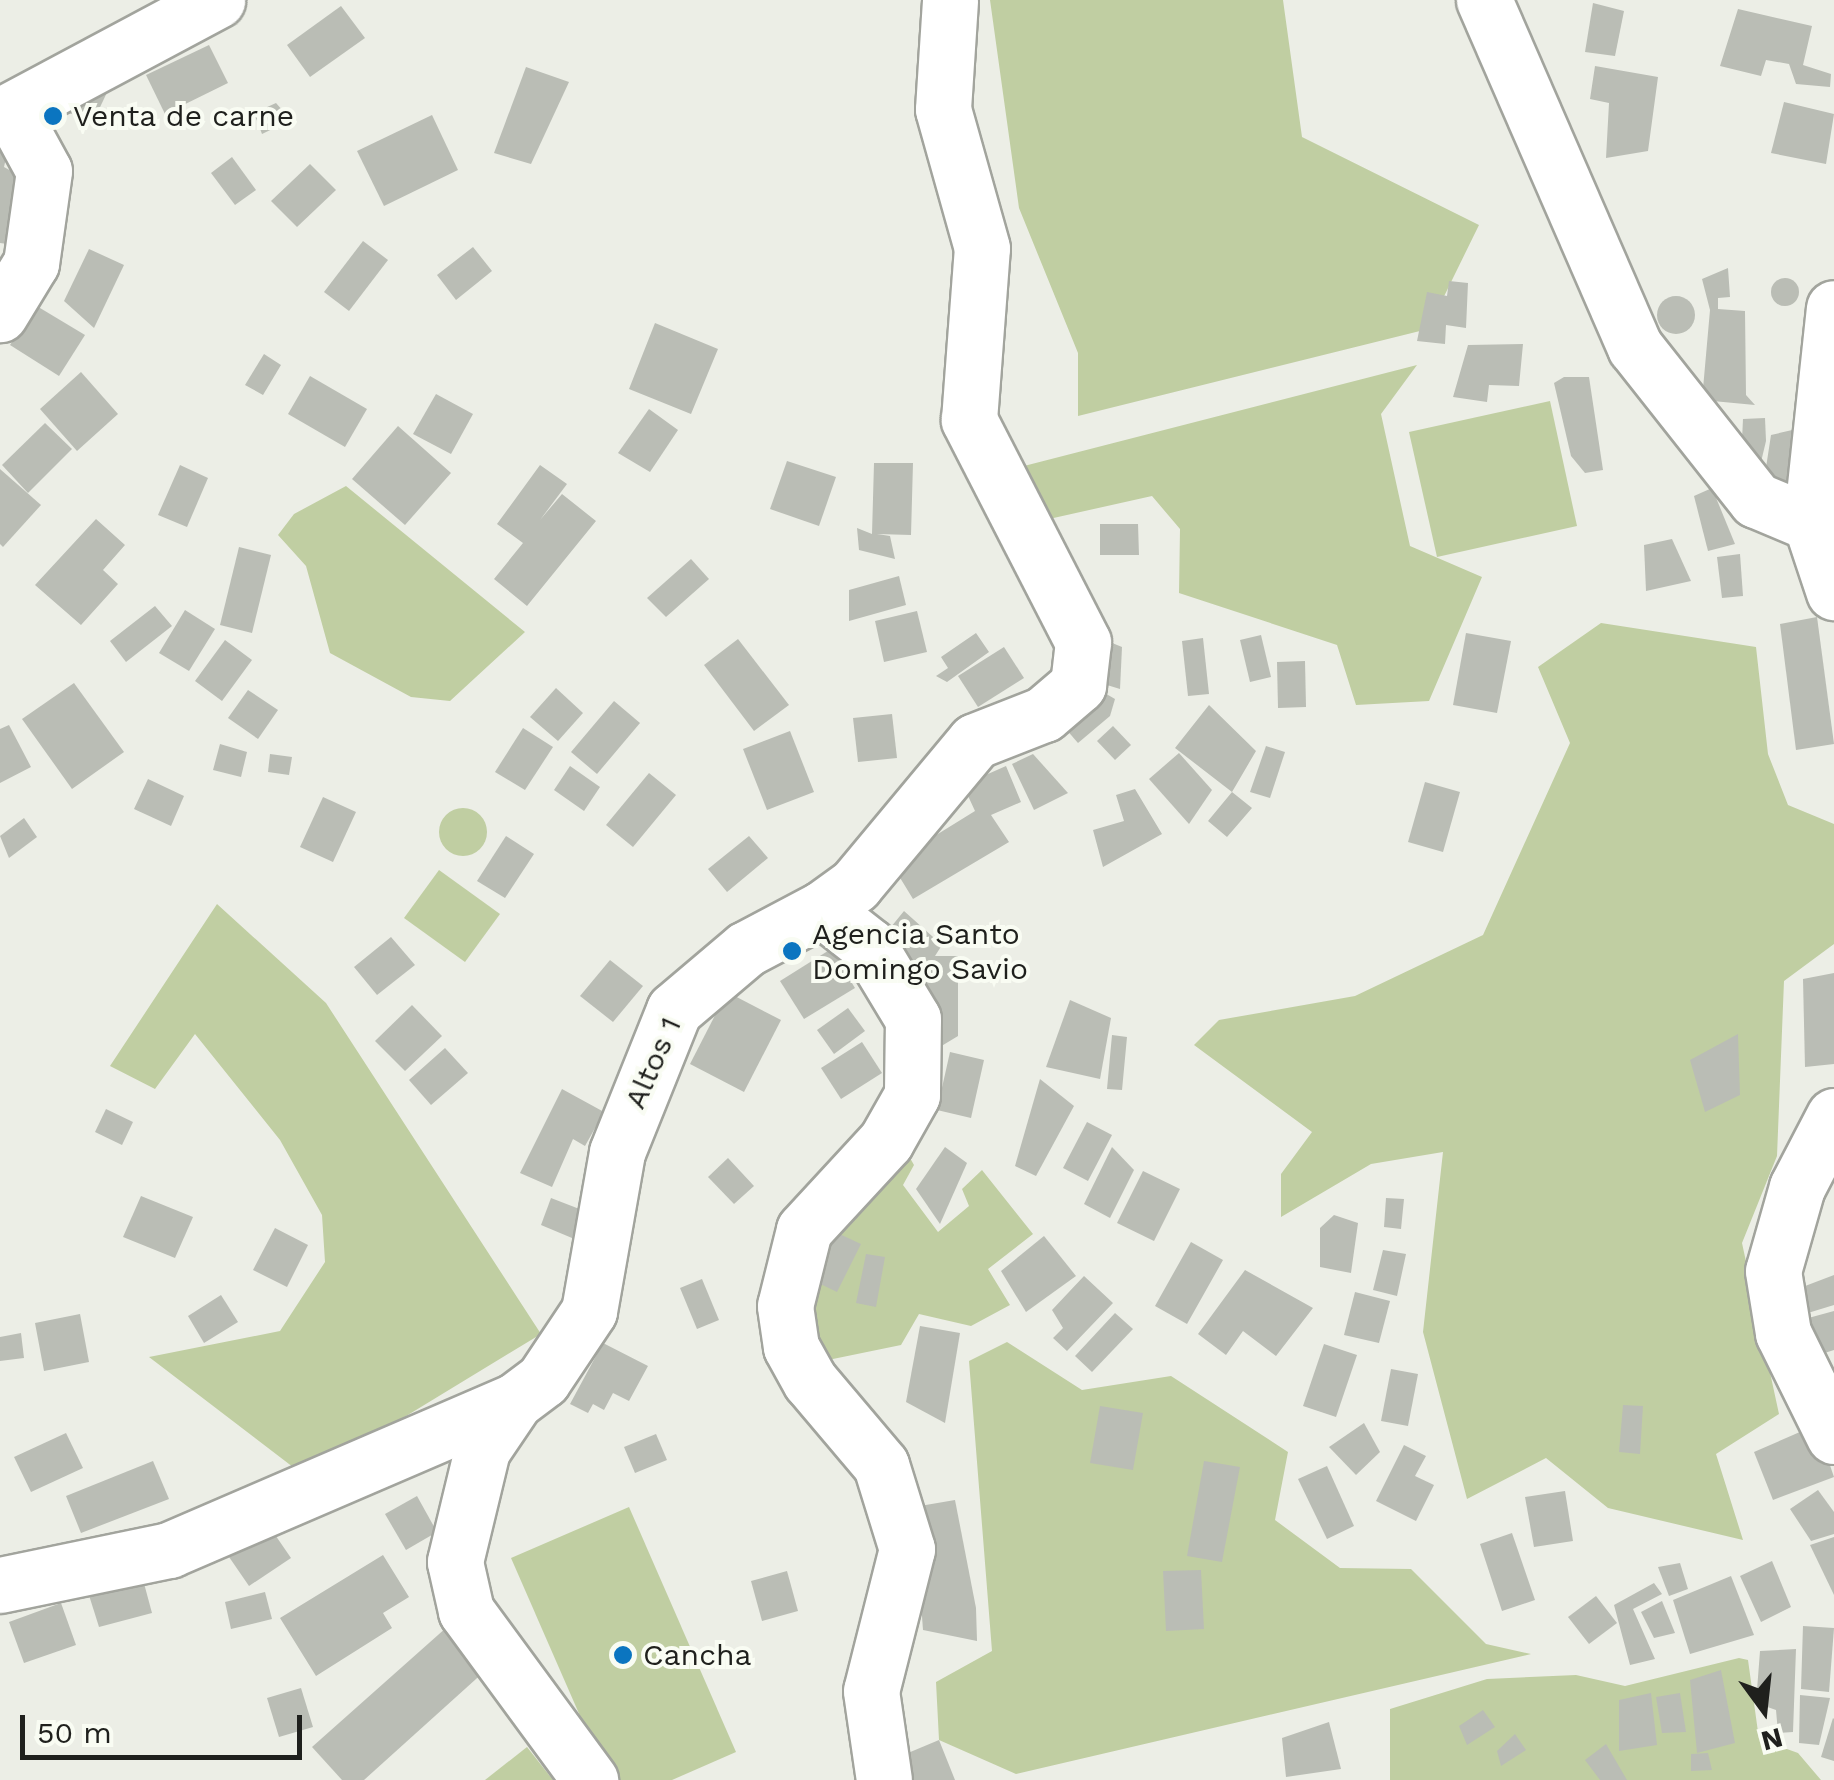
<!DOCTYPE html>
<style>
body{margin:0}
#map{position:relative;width:1834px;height:1780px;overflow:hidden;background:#eceee6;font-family:"Work Sans",sans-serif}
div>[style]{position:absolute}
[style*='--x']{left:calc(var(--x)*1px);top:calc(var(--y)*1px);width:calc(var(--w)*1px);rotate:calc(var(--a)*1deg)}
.green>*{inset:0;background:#c0cea2}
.round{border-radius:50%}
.building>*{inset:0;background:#babdb5}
.roads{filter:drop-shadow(2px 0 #a2a49d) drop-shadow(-2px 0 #a2a49d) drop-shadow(0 2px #a2a49d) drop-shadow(0 -2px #a2a49d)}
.minor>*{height:55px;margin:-27.5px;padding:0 27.5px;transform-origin:27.5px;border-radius:27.5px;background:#fff}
.dots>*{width:28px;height:28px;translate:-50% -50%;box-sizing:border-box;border:5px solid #f9fcf3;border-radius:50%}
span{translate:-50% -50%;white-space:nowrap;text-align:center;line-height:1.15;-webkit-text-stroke:8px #f9fcf3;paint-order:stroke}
.poi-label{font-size:30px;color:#1f201d}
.left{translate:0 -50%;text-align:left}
.street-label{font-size:30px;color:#1f201d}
.north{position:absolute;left:1714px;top:1660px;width:100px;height:100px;-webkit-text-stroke:8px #f9fcf3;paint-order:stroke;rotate:165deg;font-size:28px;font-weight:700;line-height:40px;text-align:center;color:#1f201d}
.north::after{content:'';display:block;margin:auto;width:35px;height:45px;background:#1f201d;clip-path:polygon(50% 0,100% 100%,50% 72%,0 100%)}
.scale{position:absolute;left:20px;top:1715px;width:282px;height:45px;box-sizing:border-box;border:5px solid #1f201d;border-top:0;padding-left:12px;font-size:30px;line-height:35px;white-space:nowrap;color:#1f201d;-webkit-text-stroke:8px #f9fcf3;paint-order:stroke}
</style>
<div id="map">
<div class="green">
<div style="clip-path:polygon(990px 0,1283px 0,1302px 137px,1479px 225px,1428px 329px,1078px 416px,1078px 353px,1019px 208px)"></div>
<div style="clip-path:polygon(1417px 365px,1381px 414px,1410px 546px,1482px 577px,1429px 701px,1356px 705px,1337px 645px,1179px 593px,1180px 529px,1152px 496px,1049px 519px,1024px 466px)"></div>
<div style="clip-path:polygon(1550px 401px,1577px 526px,1437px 557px,1409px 432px)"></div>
<div style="clip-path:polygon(346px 486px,525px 632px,450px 701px,411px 697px,330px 653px,306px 566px,278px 535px,294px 514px)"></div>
<div style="clip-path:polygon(1601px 623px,1756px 647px,1768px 754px,1788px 805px,1834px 824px,1834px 944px,1784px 981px,1777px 1156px,1742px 1243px,1779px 1414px,1716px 1454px,1743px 1540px,1608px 1508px,1546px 1458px,1467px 1499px,1423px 1332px,1443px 1152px,1371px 1164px,1281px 1217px,1281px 1174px,1312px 1132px,1194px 1045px,1219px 1020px,1355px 996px,1483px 935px,1570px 743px,1538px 667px)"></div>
<div class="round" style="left:439px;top:808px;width:48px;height:48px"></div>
<div style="clip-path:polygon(439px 870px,500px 914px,465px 962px,404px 918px)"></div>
<div style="clip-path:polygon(217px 904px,326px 1003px,541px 1334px,306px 1477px,149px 1357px,280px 1331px,325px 1262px,322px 1215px,280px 1140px,195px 1034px,155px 1089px,110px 1066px)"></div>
<div style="clip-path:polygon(906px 1151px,914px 1165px,903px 1185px,938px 1232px,969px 1206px,962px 1189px,982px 1170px,1033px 1234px,988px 1269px,1010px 1305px,971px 1326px,919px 1314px,901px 1345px,828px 1360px,802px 1290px,812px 1252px)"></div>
<div style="clip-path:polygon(1007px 1342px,1082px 1390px,1171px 1376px,1288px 1452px,1275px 1520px,1340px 1568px,1411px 1569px,1486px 1644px,1531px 1654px,1016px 1774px,939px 1740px,936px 1682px,992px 1651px,969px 1361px)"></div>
<div style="clip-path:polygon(629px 1507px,736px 1752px,672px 1780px,608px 1780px,511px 1558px)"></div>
<div style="clip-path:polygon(1739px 1658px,1748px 1660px,1759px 1739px,1798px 1753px,1821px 1780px,1390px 1780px,1390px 1709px,1487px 1679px,1576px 1675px,1625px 1686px)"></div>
<div style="clip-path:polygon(527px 1747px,553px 1780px,485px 1780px)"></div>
</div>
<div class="building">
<div style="clip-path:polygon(1593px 3px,1624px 11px,1615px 56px,1585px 52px)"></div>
<div style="clip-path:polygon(341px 6px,365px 38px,310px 77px,287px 45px)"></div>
<div style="clip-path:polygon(1738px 9px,1812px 26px,1803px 65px,1831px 74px,1830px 87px,1796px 84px,1789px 64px,1766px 60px,1761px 76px,1720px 66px)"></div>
<div style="clip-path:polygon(209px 45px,228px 83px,165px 114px,146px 75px)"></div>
<div style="clip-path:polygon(1595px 66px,1658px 77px,1648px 151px,1606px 158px,1609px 103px,1590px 99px)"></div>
<div style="clip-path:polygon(526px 67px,569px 82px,531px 164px,494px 153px)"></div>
<div style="clip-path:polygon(111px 84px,93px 122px,64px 111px)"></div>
<div style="clip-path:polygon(1784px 102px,1834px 114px,1826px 164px,1771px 153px)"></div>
<div style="clip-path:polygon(276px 103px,291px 120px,262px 134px,254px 113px)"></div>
<div style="clip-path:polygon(432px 115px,458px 170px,384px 206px,357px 151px)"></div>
<div style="clip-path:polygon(0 136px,10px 140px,4px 167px,31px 182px,15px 245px,0 243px)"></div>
<div style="clip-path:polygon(232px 157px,256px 190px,235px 205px,211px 173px)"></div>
<div style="clip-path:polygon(310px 164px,336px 190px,297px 227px,271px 201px)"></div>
<div style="clip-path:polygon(363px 241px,388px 260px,349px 311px,324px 292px)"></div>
<div style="clip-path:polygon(473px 247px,492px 271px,456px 300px,437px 275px)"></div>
<div style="clip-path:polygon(89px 249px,124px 265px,94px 328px,64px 301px)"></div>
<div style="clip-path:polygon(1728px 268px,1730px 297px,1718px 298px,1718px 309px,1745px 311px,1746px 395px,1755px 405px,1702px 400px,1710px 310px,1702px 279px)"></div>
<div class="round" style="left:1771px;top:278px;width:28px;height:28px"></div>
<div style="clip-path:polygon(1449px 281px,1468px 283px,1466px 328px,1446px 325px,1445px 344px,1417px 341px,1427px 292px,1447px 296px)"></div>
<div class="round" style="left:1657px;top:296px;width:38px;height:38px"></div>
<div style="clip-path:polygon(35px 305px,85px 335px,59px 376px,10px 345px)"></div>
<div style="clip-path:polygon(655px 323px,718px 349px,691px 414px,629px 389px)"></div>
<div style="clip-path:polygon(1523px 344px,1519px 386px,1489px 385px,1487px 402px,1453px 397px,1468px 345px)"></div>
<div style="clip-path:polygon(264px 354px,281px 365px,263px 395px,245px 385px)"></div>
<div style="clip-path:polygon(81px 372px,118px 414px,77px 451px,40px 409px)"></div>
<div style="clip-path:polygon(310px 376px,367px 409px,345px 447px,288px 414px)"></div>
<div style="clip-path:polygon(1564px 377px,1589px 377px,1603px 470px,1585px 473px,1571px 456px,1554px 383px)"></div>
<div style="clip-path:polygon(436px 394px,473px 414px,451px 454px,413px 434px)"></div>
<div style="clip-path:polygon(649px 409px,678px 430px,650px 472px,618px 453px)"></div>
<div style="clip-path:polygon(1765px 418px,1766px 441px,1761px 462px,1742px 440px,1743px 419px)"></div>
<div style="clip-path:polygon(45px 423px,72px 449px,28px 493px,2px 465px)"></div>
<div style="clip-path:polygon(398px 426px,451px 473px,405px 525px,352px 479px)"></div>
<div style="clip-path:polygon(1801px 428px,1789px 492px,1775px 492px,1774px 474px,1765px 474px,1771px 435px)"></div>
<div style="clip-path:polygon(787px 461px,836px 477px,819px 526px,770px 509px)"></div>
<div style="clip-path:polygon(874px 463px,913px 463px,911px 535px,877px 534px,890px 536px,895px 559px,859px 550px,857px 528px,872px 534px)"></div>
<div style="clip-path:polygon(180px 465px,208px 478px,187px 527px,158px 515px)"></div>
<div style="clip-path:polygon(540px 465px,567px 484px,540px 520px,562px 494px,596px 521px,527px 606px,494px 579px,523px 543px,497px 524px)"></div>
<div style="clip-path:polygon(0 469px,41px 505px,3px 547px,0 544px)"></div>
<div style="clip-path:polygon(1712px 488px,1735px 544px,1708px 551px,1694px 496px)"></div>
<div style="clip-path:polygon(96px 519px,125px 545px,103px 570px,118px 584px,81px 625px,35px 585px)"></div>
<div style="clip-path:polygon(1100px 524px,1138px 524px,1139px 555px,1100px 555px)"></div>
<div style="clip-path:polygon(1672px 539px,1691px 581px,1646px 591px,1644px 545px)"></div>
<div style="clip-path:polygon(239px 547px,271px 555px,252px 633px,220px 625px)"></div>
<div style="clip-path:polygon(1740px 554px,1743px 596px,1722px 598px,1717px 557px)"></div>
<div style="clip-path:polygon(691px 559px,709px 579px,666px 617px,647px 598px)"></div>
<div style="clip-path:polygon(899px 576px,906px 605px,849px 621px,849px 590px)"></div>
<div style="clip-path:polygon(155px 606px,172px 626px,126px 662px,110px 641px)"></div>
<div style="clip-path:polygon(185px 610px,215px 629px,189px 671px,159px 653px)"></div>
<div style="clip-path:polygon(917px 611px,927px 652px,884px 662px,875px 621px)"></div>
<div style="clip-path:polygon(1817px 617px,1834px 744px,1796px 750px,1780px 624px)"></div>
<div style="clip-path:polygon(976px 633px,989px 652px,947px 682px,936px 676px,948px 668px,941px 657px)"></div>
<div style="clip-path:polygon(1466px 633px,1511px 641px,1497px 713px,1453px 705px)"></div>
<div style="clip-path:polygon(1261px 635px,1271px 677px,1250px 682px,1240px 640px)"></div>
<div style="clip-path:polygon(1095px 636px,1122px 647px,1120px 689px,1094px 681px)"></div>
<div style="clip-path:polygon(1203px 638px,1209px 694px,1188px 696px,1182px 641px)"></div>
<div style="clip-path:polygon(738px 639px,789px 705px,754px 731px,704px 665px)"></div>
<div style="clip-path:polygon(225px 640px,252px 660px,222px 701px,195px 681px)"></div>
<div style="clip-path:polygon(1004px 647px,1024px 678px,978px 707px,958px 676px)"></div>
<div style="clip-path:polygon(1305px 661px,1306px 707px,1278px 708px,1277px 662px)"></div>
<div style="clip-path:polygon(74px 683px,124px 752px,72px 789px,22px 719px)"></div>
<div style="clip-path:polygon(556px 688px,583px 713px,558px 741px,530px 717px)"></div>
<div style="clip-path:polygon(1096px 688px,1115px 699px,1110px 716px,1078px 743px,1058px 720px)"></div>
<div style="clip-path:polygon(248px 690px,278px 710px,258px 739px,228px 718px)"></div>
<div style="clip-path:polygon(614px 701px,640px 723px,597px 774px,571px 752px)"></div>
<div style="clip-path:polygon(1209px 705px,1256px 751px,1232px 792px,1252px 808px,1227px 837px,1208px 821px,1232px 792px,1175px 748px)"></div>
<div style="clip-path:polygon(892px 714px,897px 758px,858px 762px,853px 718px)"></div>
<div style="clip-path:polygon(9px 725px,31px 767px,0 783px,0 729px)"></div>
<div style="clip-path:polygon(1113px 726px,1131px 745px,1115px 760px,1097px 741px)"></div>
<div style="clip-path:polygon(523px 728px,553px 747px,525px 790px,495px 772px)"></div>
<div style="clip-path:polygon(790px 731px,814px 792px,767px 810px,743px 749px)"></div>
<div style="clip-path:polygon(220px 744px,247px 752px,241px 777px,213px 770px)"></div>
<div style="clip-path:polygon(1266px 746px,1285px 752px,1270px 798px,1250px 792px)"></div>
<div style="clip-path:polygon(1179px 753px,1212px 790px,1189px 824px,1149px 779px)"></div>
<div style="clip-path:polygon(270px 754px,292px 757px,289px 775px,268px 772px)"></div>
<div style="clip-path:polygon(1033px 754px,1068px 793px,1034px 810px,1012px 764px)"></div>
<div style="clip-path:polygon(570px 766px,600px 787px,584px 811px,554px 790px)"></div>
<div style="clip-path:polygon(1006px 766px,1021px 802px,991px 815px,1009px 842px,913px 899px,891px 863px,975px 811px,963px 785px)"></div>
<div style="clip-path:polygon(649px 773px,676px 795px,633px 847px,606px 825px)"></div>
<div style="clip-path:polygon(148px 779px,184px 796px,171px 826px,134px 809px)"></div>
<div style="clip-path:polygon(1425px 782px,1460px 792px,1443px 852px,1408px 842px)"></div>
<div style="clip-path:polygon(1135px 789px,1162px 834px,1103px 867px,1093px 830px,1124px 821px,1116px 795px)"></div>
<div style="clip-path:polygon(323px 797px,356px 812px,333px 862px,300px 847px)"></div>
<div style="clip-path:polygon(24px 818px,37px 837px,9px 858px,0 836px)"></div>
<div style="clip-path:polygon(506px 836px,534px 854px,505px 898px,477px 881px)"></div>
<div style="clip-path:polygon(749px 836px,768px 858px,727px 892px,708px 869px)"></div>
<div style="clip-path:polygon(904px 911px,942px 945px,935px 956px,958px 956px,958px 1036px,920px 1059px,882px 938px)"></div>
<div style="clip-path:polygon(391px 937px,415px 965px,377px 995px,354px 967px)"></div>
<div style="clip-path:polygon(831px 949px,855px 988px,804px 1019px,780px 981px)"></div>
<div style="clip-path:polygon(610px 960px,643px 986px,613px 1022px,580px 996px)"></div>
<div style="clip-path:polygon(1834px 973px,1834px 1064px,1805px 1067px,1803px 979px)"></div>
<div style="clip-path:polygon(727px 992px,781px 1020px,744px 1092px,690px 1064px)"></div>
<div style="clip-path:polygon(1070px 1000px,1111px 1018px,1100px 1079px,1046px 1067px)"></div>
<div style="clip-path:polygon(412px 1005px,442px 1036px,405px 1071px,375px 1041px)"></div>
<div style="clip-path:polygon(848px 1008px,865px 1031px,834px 1054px,817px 1030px)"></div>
<div style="clip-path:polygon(1738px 1034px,1740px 1095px,1705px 1112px,1690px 1060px)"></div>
<div style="clip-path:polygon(1112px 1035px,1127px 1037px,1122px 1090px,1107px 1089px)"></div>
<div style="clip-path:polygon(862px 1042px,882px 1073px,841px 1099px,821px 1068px)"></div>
<div style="clip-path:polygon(445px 1048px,468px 1073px,431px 1105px,409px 1080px)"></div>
<div style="clip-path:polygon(950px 1052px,984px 1060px,971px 1118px,937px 1110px)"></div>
<div style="clip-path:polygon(1040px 1079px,1074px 1106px,1036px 1176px,1015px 1166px)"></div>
<div style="clip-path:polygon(562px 1089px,604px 1112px,585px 1146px,573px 1139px,552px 1187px,520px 1173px)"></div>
<div style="clip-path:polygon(106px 1109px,133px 1122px,122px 1145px,95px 1132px)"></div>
<div style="clip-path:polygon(1087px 1122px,1112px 1135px,1088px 1181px,1063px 1168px)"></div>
<div style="clip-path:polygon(945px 1147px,967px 1163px,940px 1224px,916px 1189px)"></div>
<div style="clip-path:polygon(1112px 1147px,1134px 1170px,1110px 1218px,1084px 1204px)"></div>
<div style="clip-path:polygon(728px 1158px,754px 1186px,734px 1204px,708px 1177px)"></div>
<div style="clip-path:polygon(1143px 1171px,1180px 1189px,1154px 1241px,1117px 1223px)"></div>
<div style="clip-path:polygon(141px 1196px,193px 1217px,175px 1258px,123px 1237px)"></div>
<div style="clip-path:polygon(551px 1198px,582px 1210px,572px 1238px,541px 1225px)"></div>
<div style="clip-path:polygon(1386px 1198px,1404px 1199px,1401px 1229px,1384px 1227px)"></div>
<div style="clip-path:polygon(1334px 1215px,1358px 1223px,1351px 1273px,1320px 1267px,1320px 1228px)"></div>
<div style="clip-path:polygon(275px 1228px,308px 1245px,287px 1287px,253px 1270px)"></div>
<div style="clip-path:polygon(833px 1231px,861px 1244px,837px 1292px,810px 1279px)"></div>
<div style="clip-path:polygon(1044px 1236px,1076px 1276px,1026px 1312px,1001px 1271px)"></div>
<div style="clip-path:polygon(1191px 1242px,1223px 1260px,1187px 1324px,1155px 1306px)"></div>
<div style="clip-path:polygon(1383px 1250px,1406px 1254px,1397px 1296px,1373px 1290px)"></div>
<div style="clip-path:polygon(866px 1254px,885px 1257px,876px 1307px,856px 1303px)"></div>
<div style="clip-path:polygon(1245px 1270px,1313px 1308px,1276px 1356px,1243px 1331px,1226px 1355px,1198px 1334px)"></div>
<div style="clip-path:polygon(1834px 1275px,1834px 1305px,1798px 1316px,1792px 1291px)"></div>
<div style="clip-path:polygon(1084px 1276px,1113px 1303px,1067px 1351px,1053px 1338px,1063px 1328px,1052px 1310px)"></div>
<div style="clip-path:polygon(702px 1279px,719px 1320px,697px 1329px,680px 1288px)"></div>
<div style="clip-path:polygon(1355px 1292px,1390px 1301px,1379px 1343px,1344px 1335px)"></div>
<div style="clip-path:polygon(221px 1295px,238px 1322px,204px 1343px,188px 1316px)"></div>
<div style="clip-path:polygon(1834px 1311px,1834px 1350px,1812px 1357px,1801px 1320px)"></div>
<div style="clip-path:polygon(1115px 1313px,1133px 1329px,1092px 1372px,1075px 1356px)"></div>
<div style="clip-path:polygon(80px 1314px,89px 1362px,44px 1371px,35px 1323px)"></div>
<div style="clip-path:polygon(920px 1326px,960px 1333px,945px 1423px,906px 1402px)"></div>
<div style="clip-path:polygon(21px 1333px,24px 1358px,0 1361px,0 1337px)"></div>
<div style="clip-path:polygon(603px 1343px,648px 1366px,629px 1401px,613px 1393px,604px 1410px,593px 1404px,588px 1413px,570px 1404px)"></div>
<div style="clip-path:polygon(1324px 1344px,1357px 1355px,1336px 1417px,1303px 1406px)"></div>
<div style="clip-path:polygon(1391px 1369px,1418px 1374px,1408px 1426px,1381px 1421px)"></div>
<div style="clip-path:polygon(1623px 1405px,1643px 1406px,1640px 1454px,1619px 1452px)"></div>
<div style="clip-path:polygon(1100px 1406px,1143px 1413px,1133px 1470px,1090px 1463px)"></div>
<div style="clip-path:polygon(1364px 1423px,1380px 1452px,1356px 1475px,1329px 1447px)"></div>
<div style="clip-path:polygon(1816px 1425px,1834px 1477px,1773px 1500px,1754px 1452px)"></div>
<div style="clip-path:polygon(66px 1433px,83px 1468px,31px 1492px,14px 1457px)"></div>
<div style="clip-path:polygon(656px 1434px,667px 1460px,635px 1473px,624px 1447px)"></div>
<div style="clip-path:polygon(1404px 1445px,1426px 1456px,1415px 1476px,1434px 1485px,1416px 1521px,1376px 1501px)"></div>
<div style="clip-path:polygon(153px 1461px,169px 1499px,81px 1533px,66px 1496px)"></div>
<div style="clip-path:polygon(1204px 1461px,1240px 1467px,1222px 1562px,1187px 1556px)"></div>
<div style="clip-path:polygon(1327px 1466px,1354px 1526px,1327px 1539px,1298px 1479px)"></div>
<div style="clip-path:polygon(1818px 1490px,1834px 1512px,1834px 1534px,1811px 1541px,1790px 1509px)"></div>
<div style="clip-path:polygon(1565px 1491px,1573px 1541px,1534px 1547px,1525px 1497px)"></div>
<div style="clip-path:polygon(417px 1496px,437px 1532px,406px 1550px,385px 1514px)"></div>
<div style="clip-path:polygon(955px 1500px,976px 1608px,977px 1641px,923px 1630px,914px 1507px)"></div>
<div style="clip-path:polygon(269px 1526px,291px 1558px,249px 1586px,227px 1554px)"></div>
<div style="clip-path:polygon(1512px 1533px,1535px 1600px,1502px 1611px,1480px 1544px)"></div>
<div style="clip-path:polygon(1834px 1537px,1834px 1595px,1810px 1545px)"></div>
<div style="clip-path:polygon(383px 1555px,409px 1597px,383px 1613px,392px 1628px,316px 1676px,280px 1618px)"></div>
<div style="clip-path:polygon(1772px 1561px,1791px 1607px,1761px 1622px,1740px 1576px)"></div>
<div style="clip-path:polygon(1680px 1563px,1688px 1589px,1669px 1596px,1658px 1567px)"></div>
<div style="clip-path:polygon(1201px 1570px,1204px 1629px,1166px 1631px,1163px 1571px)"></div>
<div style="clip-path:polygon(787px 1571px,798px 1611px,762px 1621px,751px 1581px)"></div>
<div style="clip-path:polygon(142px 1576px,152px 1613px,99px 1627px,88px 1592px)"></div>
<div style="clip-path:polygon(1731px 1576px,1754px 1635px,1690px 1654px,1673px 1600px)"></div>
<div style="clip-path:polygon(1654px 1583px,1662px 1594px,1633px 1609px,1655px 1659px,1630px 1665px,1614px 1605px)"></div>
<div style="clip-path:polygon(265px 1592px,272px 1619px,231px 1629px,225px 1602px)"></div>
<div style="clip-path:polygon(1596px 1596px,1617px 1623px,1589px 1644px,1568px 1617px)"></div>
<div style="clip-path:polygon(1662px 1601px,1675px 1633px,1654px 1638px,1641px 1612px)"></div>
<div style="clip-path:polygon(61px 1603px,76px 1645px,24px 1663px,9px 1622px)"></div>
<div style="clip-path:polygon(1803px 1626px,1834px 1628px,1829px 1692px,1801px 1689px)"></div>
<div style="clip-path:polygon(447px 1627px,486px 1670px,364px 1780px,342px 1780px,312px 1747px)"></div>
<div style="clip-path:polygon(1796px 1649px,1793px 1732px,1778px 1733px,1776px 1710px,1756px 1703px,1760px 1651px)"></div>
<div style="clip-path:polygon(1721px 1670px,1735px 1743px,1697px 1753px,1690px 1680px)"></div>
<div style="clip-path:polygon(301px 1688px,313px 1727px,279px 1737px,267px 1698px)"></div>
<div style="clip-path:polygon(1651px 1693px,1657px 1745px,1619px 1751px,1619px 1700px)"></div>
<div style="clip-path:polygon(1680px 1693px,1686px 1732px,1662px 1733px,1656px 1697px)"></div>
<div style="clip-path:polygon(1800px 1695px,1830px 1698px,1819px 1745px,1799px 1743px)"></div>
<div style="clip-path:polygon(1483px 1710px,1495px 1727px,1467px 1745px,1459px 1726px)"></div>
<div style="clip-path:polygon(1833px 1718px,1834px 1719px,1834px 1761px,1821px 1757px)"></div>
<div style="clip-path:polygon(1329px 1722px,1341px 1769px,1286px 1777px,1282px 1738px)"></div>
<div style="clip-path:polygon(1515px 1734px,1526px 1750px,1501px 1766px,1497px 1751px)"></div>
<div style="clip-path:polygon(939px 1740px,955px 1780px,904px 1780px,896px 1758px)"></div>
<div style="clip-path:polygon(1606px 1744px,1627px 1780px,1600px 1780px,1585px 1760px)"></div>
<div style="clip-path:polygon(1708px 1753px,1712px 1770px,1691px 1771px,1691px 1754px)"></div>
</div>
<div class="roads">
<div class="minor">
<div style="--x:1484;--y:0;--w:378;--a:66.5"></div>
<div style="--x:1635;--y:347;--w:195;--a:51.7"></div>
<div style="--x:1756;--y:500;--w:60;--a:22.7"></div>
<div style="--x:1811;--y:523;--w:73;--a:71.6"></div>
<div style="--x:0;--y:114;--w:22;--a:30"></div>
<div style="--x:19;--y:125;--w:52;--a:61.5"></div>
<div style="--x:44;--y:171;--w:93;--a:98"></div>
<div style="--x:31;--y:263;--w:60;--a:121.3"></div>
<div style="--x:2;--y:115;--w:244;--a:-28.1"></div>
<div style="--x:1811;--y:523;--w:216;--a:-83.9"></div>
<div style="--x:822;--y:909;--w:41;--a:-36"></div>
<div style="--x:855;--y:885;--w:187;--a:-50.2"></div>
<div style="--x:975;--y:741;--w:74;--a:-21.4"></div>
<div style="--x:1044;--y:714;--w:45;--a:-40.5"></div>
<div style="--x:1078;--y:685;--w:43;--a:-83.4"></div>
<div style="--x:1083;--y:642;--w:250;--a:-117.2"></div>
<div style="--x:969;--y:420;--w:172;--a:-85.7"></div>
<div style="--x:982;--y:248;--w:144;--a:-105.7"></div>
<div style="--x:943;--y:109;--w:109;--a:-86.3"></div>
<div style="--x:1834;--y:1116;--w:80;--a:117.5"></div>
<div style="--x:1797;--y:1187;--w:87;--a:105.9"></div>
<div style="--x:1773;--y:1271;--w:63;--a:80.8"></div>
<div style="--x:1783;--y:1333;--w:115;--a:63.7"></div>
<div style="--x:515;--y:1401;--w:59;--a:124"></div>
<div style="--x:482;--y:1450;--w:115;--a:103.6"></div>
<div style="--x:455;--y:1562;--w:50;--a:77.3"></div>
<div style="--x:466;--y:1611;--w:210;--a:53.7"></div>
<div style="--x:0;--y:1585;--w:173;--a:-11.7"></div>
<div style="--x:169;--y:1550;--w:377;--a:-23.3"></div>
<div style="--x:515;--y:1401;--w:35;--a:-37"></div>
<div style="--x:543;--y:1380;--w:83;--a:-56.3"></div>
<div style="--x:589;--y:1311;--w:161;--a:-80"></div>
<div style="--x:617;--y:1152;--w:153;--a:-68.1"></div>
<div style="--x:674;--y:1010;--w:94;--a:-40.3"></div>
<div style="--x:746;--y:949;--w:86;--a:-27.8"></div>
<div style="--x:822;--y:909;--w:60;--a:38.2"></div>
<div style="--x:869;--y:946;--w:85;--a:58.9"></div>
<div style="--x:913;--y:1019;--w:76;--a:90.8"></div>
<div style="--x:912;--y:1095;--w:53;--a:119.5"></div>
<div style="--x:886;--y:1141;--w:121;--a:132.7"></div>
<div style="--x:804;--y:1230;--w:78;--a:104"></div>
<div style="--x:785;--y:1306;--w:41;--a:81.7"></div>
<div style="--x:791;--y:1347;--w:39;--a:61"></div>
<div style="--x:810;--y:1381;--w:110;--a:49.8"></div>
<div style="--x:881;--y:1465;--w:88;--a:72.8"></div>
<div style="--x:907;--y:1549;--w:146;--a:104.2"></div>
<div style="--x:871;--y:1691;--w:90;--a:81.7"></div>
</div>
</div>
<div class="dots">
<div style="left:53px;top:116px;background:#0b75c0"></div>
<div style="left:792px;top:951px;background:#0b75c0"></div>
<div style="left:623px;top:1655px;background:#0b75c0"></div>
</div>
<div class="poi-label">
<span class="left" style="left:73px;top:116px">Venta de carne</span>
<span class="left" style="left:812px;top:951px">Agencia Santo<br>Domingo Savio</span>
<span class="left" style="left:643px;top:1655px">Cancha</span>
</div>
<div class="street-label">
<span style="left:653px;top:1063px;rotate:-66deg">Altos 1</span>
</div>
<div class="north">N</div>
<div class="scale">50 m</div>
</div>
